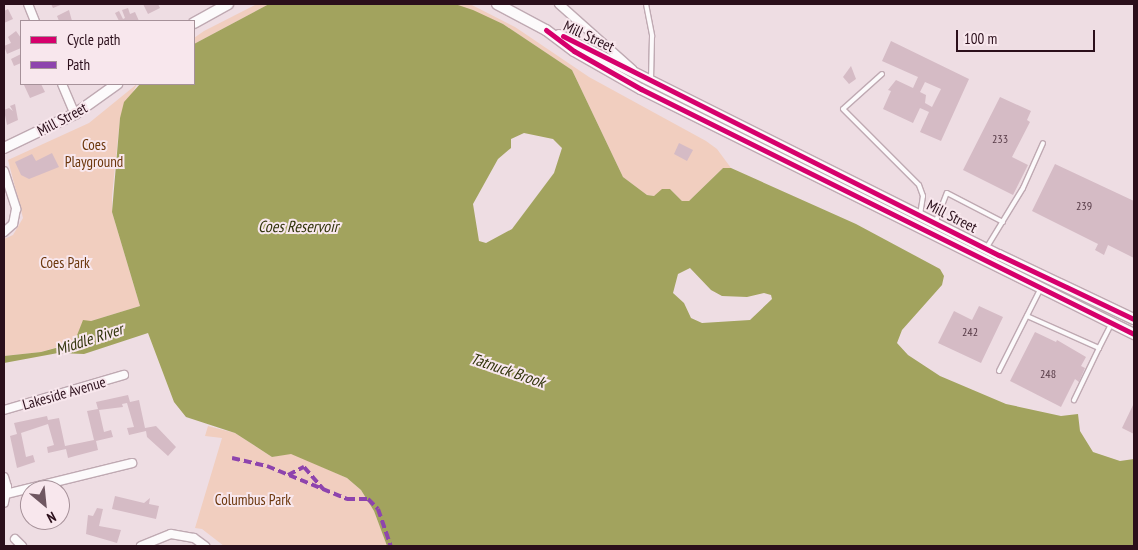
<!DOCTYPE html>
<style>
body{margin:0}
#map{position:relative;width:1138px;height:550px;overflow:hidden;background:#eedde3;font-family:"PT Sans Narrow",sans-serif}
div>[style]{position:absolute}
[style*='--x']{left:calc(var(--x)*1px);top:calc(var(--y)*1px);width:calc(var(--w)*1px);rotate:calc(var(--a)*1deg)}
.green>*{inset:0;background:#f1cebf}
.water>*{inset:0;background:#a2a35e}
.building>*{inset:0;background:#d5bbc5}
.roads{filter:drop-shadow(1px 0 #bfa9b2) drop-shadow(-1px 0 #bfa9b2) drop-shadow(0 1px #bfa9b2) drop-shadow(0 -1px #bfa9b2)}
.lane>*{height:4px;margin:-2px;padding:0 2px;transform-origin:2px;border-radius:2px;background:#fcfafb}
.street>*{height:8px;margin:-4px;padding:0 4px;transform-origin:4px;border-radius:4px;background:#fcfafb}
.secondary>*{height:10px;margin:-5px;padding:0 5px;transform-origin:5px;border-radius:5px;background:#fcfafb}
.quiet>*{height:4px;margin-top:-2px;transform-origin:0;background:repeating-linear-gradient(90deg,#8e44ad 0 8px,transparent 0 12px)}
.cycleway>*{height:5px;margin:-2.5px;padding:0 2.5px;transform-origin:2.5px;border-radius:2.5px;background:#d6006c}
span{translate:-50% -50%;white-space:nowrap;text-align:center;line-height:1.15;-webkit-text-stroke:4px #f8e7ed;paint-order:stroke}
.number-label{font-size:12px;color:#563a46}
.number-label span{-webkit-text-stroke-width:0}
.street-label{font-size:15px;color:#2b0f1b}
.park-label{font-size:15px;color:#6c370d}
.water-label{font-size:16px;color:#32350c;font-style:italic}
.frame{position:absolute;inset:0;border:5px solid #2b0f1b;pointer-events:none}
.legend{position:absolute;left:20px;top:20px;width:175px;height:65px;box-sizing:border-box;background:#f8e7ed;border:1px solid #a69199;margin:0;padding:6px 9px;list-style:none;font-size:15px;color:#2b0f1b}
.legend li{display:flex;align-items:center;gap:10px;height:25px}
.legend b{width:25px;border:1px solid #a69199}
.north{position:absolute;left:20px;top:480px;width:50px;height:50px;box-sizing:border-box;background:#f8e7ed;border:1px solid #a69199;border-radius:50%;rotate:152deg;font-size:14px;font-weight:700;line-height:20px;text-align:center;color:#2b0f1b}
.north::after{content:'';display:block;margin:auto;width:18px;height:22px;background:#6f5761;clip-path:polygon(50% 0,100% 100%,50% 72%,0 100%)}
.scale{position:absolute;left:956px;top:30px;width:139px;height:22px;box-sizing:border-box;border:2px solid #2b0f1b;border-top:0;padding-left:6px;font-size:15px;line-height:18px;white-space:nowrap;color:#2b0f1b;-webkit-text-stroke:4px #f8e7ed;paint-order:stroke}
</style>
<div id="map">
<div class="green">
<div style="clip-path:polygon(257px 4px,269px 4px,194px 44px,194px 38px,204px 31px)"></div>
<div style="clip-path:polygon(455px 4px,470px 4px,515px 27px,589px 77px,706px 141px,717px 149px,731px 168px,723px 168px,689px 201px,682px 201px,670px 189px,654px 196px,647px 195px,623px 177px,572px 70px,503px 24px)"></div>
<div style="clip-path:polygon(137px 84px,120px 118px,112px 196px,112px 212px,140px 306px,91px 321px,74px 342px,41px 352px,4px 356px,4px 239px,13px 235px,23px 218px,8px 160px,89px 123px)"></div>
<div style="clip-path:polygon(208px 426px,235px 433px,272px 457px,291px 453px,347px 478px,361px 490px,374px 511px,387px 546px,224px 546px,202px 529px,195px 528px,222px 438px,205px 436px)"></div>
</div>
<div class="water">
<div style="clip-path:polygon(evenodd,269px 4px,455px 4px,473px 10px,503px 24px,572px 70px,623px 177px,647px 195px,654px 196px,662px 189px,670px 189px,682px 201px,689px 201px,723px 168px,731px 168px,856px 224px,940px 269px,944px 276px,942px 285px,902px 330px,897px 343px,908px 355px,940px 376px,1006px 404px,1061px 416px,1078px 414px,1080px 431px,1093px 452px,1120px 461px,1134px 459px,1134px 546px,387px 546px,374px 511px,361px 490px,347px 478px,291px 454px,272px 457px,235px 433px,186px 417px,174px 402px,148px 333px,84px 354px,58px 353px,4px 363px,4px 356px,41px 352px,74px 343px,83px 320px,91px 321px,140px 306px,112px 212px,120px 118px,124px 102px,140px 84px,194px 84px,194px 44px,269px 4px,524px 133px,553px 139px,562px 148px,554px 173px,512px 229px,486px 243px,479px 241px,473px 204px,498px 159px,511px 148px,511px 139px,524px 133px,269px 4px,690px 268px,711px 290px,722px 296px,747px 297px,764px 293px,771px 295px,772px 299px,750px 320px,702px 323px,691px 318px,684px 303px,673px 293px,678px 274px,690px 268px)"></div>
</div>
<div class="building">
<div style="clip-path:polygon(51px 4px,63px 4px,53px 8px)"></div>
<div style="clip-path:polygon(143px 4px,158px 4px,160px 8px,148px 14px)"></div>
<div style="clip-path:polygon(128px 8px,130px 14px,135px 12px,139px 21px,119px 21px,115px 13px,119px 11px,123px 19px,125px 18px,122px 10px)"></div>
<div style="clip-path:polygon(8px 9px,13px 19px,4px 23px,4px 11px)"></div>
<div style="clip-path:polygon(69px 10px,72px 21px,59px 21px,57px 16px)"></div>
<div style="clip-path:polygon(16px 31px,21px 38px,21px 48px,7px 54px,4px 46px,11px 43px,8px 37px)"></div>
<div style="clip-path:polygon(evenodd,891px 41px,969px 79px,941px 141px,920px 132px,929px 112px,920px 108px,913px 123px,883px 109px,891px 91px,888px 90px,896px 80px,913px 88px,918px 77px,882px 61px,891px 41px,925px 82px,941px 89px,932px 107px,925px 103px,926px 95px,920px 92px,925px 82px)"></div>
<div style="clip-path:polygon(21px 54px,21px 63px,14px 66px,11px 59px)"></div>
<div style="clip-path:polygon(851px 66px,856px 79px,849px 84px,843px 77px)"></div>
<div style="clip-path:polygon(37px 84px,41px 84px,45px 92px,30px 98px,24px 85px)"></div>
<div style="clip-path:polygon(1000px 97px,1031px 111px,1027px 120px,1030px 122px,1012px 157px,1028px 165px,1013px 195px,963px 170px)"></div>
<div style="clip-path:polygon(15px 104px,18px 120px,7px 125px,4px 110px,9px 108px,13px 111px,10px 106px)"></div>
<div style="clip-path:polygon(679px 143px,693px 150px,687px 161px,674px 154px)"></div>
<div style="clip-path:polygon(52px 153px,59px 167px,29px 179px,21px 175px,15px 162px,32px 154px,36px 161px)"></div>
<div style="clip-path:polygon(1055px 164px,1134px 201px,1134px 258px,1108px 245px,1104px 255px,1095px 250px,1098px 244px,1032px 211px)"></div>
<div style="clip-path:polygon(979px 306px,1003px 317px,981px 363px,938px 343px,954px 311px,972px 320px)"></div>
<div style="clip-path:polygon(1035px 332px,1056px 342px,1057px 340px,1086px 357px,1081px 366px,1085px 368px,1079px 382px,1075px 379px,1061px 407px,1010px 381px)"></div>
<div style="clip-path:polygon(128px 395px,130px 402px,139px 400px,145px 428px,156px 426px,176px 447px,168px 456px,147px 437px,146px 431px,129px 435px,127px 428px,134px 427px,127px 403px,122px 404px,123px 407px,99px 410px,104px 432px,111px 430px,113px 437px,96px 441px,98px 450px,75px 456px,68px 458px,66px 449px,48px 453px,47px 447px,54px 445px,48px 424px,21px 433px,26px 457px,33px 455px,35px 462px,17px 468px,10px 436px,17px 434px,14px 423px,47px 416px,48px 420px,59px 418px,65px 446px,94px 440px,87px 411px,98px 409px,96px 402px)"></div>
<div style="clip-path:polygon(1134px 403px,1134px 434px,1122px 428px)"></div>
<div style="clip-path:polygon(115px 496px,144px 503px,150px 498px,149px 504px,159px 506px,156px 519px,112px 509px)"></div>
<div style="clip-path:polygon(97px 508px,103px 509px,99px 526px,121px 530px,117px 543px,86px 534px,88px 515px,93px 516px)"></div>
</div>
<div class="roads">
<div class="lane">
<div style="--x:646;--y:4;--w:33;--a:79"></div>
<div style="--x:652;--y:36;--w:44;--a:91.3"></div>
<div style="--x:882;--y:74;--w:52;--a:138.1"></div>
<div style="--x:843;--y:109;--w:107;--a:45"></div>
<div style="--x:919;--y:185;--w:12;--a:70"></div>
<div style="--x:923;--y:196;--w:18;--a:99"></div>
<div style="--x:936;--y:221;--w:30;--a:-69"></div>
<div style="--x:947;--y:193;--w:63;--a:27.4"></div>
<div style="--x:987;--y:247;--w:69;--a:-58.6"></div>
<div style="--x:1023;--y:188;--w:49;--a:-66"></div>
<div style="--x:1027;--y:316;--w:79;--a:24"></div>
<div style="--x:1099;--y:348;--w:58;--a:115.7"></div>
<div style="--x:1099;--y:348;--w:28;--a:-63"></div>
<div style="--x:999;--y:371;--w:91;--a:-63.2"></div>
</div>
<div class="street">
<div style="--x:28;--y:4;--w:18;--a:68"></div>
<div style="--x:559;--y:4;--w:98;--a:41.7"></div>
<div style="--x:62;--y:84;--w:33;--a:67"></div>
<div style="--x:4;--y:171;--w:40;--a:72"></div>
<div style="--x:16;--y:209;--w:15;--a:101"></div>
<div style="--x:13;--y:224;--w:12;--a:138"></div>
<div style="--x:4;--y:410;--w:125;--a:-16.3"></div>
<div style="--x:4;--y:477;--w:10;--a:73"></div>
<div style="--x:7;--y:487;--w:16;--a:101"></div>
<div style="--x:6;--y:494;--w:130;--a:-13.8"></div>
<div style="--x:15;--y:539;--w:10;--a:45"></div>
<div style="--x:141;--y:546;--w:32;--a:-22"></div>
<div style="--x:171;--y:534;--w:23;--a:10"></div>
<div style="--x:194;--y:538;--w:14;--a:36"></div>
</div>
<div class="secondary">
<div style="--x:497;--y:4;--w:55;--a:28"></div>
<div style="--x:546;--y:30;--w:35;--a:37"></div>
<div style="--x:574;--y:51;--w:77;--a:29.6"></div>
<div style="--x:641;--y:89;--w:551;--a:26.43"></div>
<div style="--x:194;--y:23;--w:39;--a:-29"></div>
<div style="--x:559;--y:35;--w:492;--a:26.6"></div>
<div style="--x:999;--y:255;--w:149;--a:25.4"></div>
<div style="--x:4;--y:148;--w:79;--a:-25.6"></div>
<div style="--x:75;--y:114;--w:52;--a:-35.5"></div>
</div>
</div>
<div class="quiet">
<div style="--x:232;--y:458;--w:36;--a:13"></div>
<div style="--x:267;--y:466;--w:87;--a:22.4"></div>
<div style="--x:347;--y:499;--w:21;--a:0"></div>
<div style="--x:368;--y:499;--w:14;--a:45"></div>
<div style="--x:378;--y:509;--w:39;--a:71"></div>
<div style="--x:288;--y:475;--w:18;--a:-27"></div>
<div style="--x:304;--y:467;--w:29;--a:49"></div>
</div>
<div class="cycleway">
<div style="--x:546;--y:30;--w:35;--a:37"></div>
<div style="--x:574;--y:51;--w:77;--a:29.6"></div>
<div style="--x:641;--y:89;--w:551;--a:26.43"></div>
<div style="--x:563;--y:36;--w:488;--a:26.7"></div>
<div style="--x:999;--y:255;--w:149;--a:25.4"></div>
</div>
<div class="number-label">
<span style="left:1000px;top:139px">233</span>
<span style="left:1084px;top:206px">239</span>
<span style="left:970px;top:332px">242</span>
<span style="left:1048px;top:374px">248</span>
</div>
<div class="street-label">
<span style="left:589px;top:36px;rotate:25deg">Mill Street</span>
<span style="left:62px;top:119px;rotate:-28deg">Mill Street</span>
<span style="left:952px;top:216px;rotate:27deg">Mill Street</span>
<span style="left:64px;top:393px;rotate:-16deg">Lakeside Avenue</span>
</div>
<div class="park-label">
<span style="left:94px;top:153px">Coes<br>Playground</span>
<span style="left:65px;top:263px">Coes Park</span>
<span style="left:253px;top:500px">Columbus Park</span>
</div>
<div class="water-label">
<span style="left:298px;top:226px">Coes Reservoir</span>
<span style="left:89px;top:339px;rotate:-18deg">Middle River</span>
<span style="left:508px;top:370px;rotate:19deg">Tatnuck Brook</span>
</div>
<div class="frame"></div>
<ul class="legend">
<li><b style="height:6px;background:#d6006c"></b>Cycle path</li>
<li><b style="height:6px;background:#8e44ad"></b>Path</li>
</ul>
<div class="north">N</div>
<div class="scale">100 m</div>
</div>
